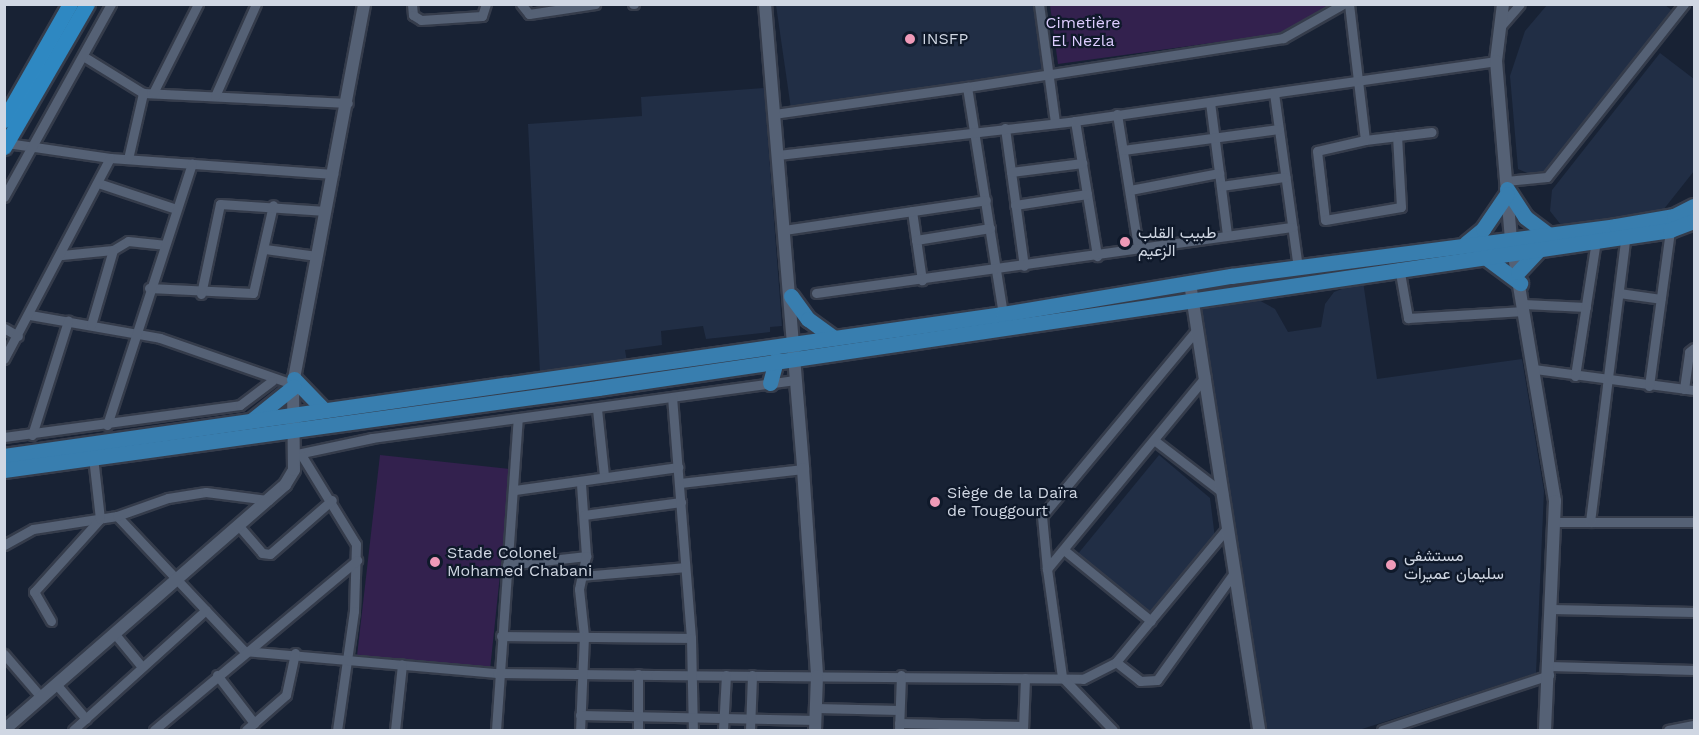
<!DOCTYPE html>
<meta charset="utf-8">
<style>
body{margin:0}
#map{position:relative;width:1699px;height:735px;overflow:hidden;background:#182234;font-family:"Work Sans",Vazirmatn,sans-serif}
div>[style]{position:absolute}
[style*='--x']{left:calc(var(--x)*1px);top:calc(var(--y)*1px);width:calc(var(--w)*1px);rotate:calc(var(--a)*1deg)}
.built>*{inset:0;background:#212e45}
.green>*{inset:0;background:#33214e}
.roads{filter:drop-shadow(2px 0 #353c4b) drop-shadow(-2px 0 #353c4b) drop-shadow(0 2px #353c4b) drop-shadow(0 -2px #353c4b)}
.minor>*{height:9px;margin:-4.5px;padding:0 4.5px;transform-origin:4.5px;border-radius:4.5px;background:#556175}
.tertiary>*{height:12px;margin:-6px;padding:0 6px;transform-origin:6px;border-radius:6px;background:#556175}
.primary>*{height:15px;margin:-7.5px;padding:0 7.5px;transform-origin:7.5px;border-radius:7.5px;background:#387eaf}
.trunk>*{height:15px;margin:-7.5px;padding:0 7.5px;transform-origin:7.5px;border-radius:7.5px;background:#2e88c2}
.dots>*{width:16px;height:16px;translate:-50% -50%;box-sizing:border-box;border:3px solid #0f192a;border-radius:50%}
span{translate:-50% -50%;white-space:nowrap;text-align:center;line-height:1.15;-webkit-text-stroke:4.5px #0f192a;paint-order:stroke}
.park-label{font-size:16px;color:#dcccfe}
.poi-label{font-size:16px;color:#d0d7e3}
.left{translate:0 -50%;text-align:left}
.frame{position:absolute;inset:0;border:6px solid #d0d7e3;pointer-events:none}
</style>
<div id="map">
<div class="built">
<div style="clip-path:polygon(776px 5px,1034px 5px,1044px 73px,791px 109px)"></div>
<div style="clip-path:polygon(1547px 5px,1665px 5px,1674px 12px,1541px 179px,1518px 169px,1510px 76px,1525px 31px)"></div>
<div style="clip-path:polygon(1660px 53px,1694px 79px,1694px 171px,1660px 214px,1561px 225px,1550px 211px,1552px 190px)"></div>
<div style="clip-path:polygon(764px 88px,782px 326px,770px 327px,770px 332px,706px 339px,703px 326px,661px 331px,662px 345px,625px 350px,627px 362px,540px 373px,528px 124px,642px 116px,641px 97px)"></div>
<div style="clip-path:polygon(1363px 281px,1377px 379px,1522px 359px,1544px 491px,1536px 673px,1359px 730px,1267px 730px,1200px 306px,1255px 298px,1275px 309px,1288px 332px,1321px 327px,1325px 304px,1334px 292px)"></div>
<div style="clip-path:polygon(1159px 455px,1210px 498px,1215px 538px,1151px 616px,1077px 555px)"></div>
</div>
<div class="green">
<div style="clip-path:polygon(1050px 5px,1335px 5px,1292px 32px,1058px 64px)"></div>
<div style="clip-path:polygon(380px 455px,511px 469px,490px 670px,357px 656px)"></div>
</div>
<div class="roads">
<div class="minor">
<div style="--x:412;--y:4;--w:11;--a:85"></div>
<div style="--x:413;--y:15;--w:9;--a:32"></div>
<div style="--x:421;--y:20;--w:61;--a:-3.8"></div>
<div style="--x:482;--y:16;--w:13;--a:-72"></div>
<div style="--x:521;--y:4;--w:13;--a:51"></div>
<div style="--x:529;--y:14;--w:67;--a:-8.6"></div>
<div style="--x:633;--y:4;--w:1;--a:0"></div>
<div style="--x:1039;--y:4;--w:120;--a:82.3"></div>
<div style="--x:1349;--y:4;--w:137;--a:83.3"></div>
<div style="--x:1365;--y:140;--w:67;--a:-6.8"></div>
<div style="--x:1500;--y:27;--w:30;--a:-49"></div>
<div style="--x:83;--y:56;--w:70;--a:31.7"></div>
<div style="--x:143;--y:93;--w:205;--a:2.8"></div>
<div style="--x:967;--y:87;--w:320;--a:-8.8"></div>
<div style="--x:1283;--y:38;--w:69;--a:-29.5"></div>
<div style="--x:153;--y:93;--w:100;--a:-63.2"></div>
<div style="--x:1274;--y:93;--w:177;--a:82.2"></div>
<div style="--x:215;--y:96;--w:101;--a:-66"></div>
<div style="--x:1210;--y:102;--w:133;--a:82.7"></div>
<div style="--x:774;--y:114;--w:195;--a:-8"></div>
<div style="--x:967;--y:87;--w:230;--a:81"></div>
<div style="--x:1117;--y:114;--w:135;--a:81"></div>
<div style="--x:1075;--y:121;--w:137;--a:80.7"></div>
<div style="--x:1005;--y:128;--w:139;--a:82.2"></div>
<div style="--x:1365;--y:140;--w:49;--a:167.1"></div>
<div style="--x:1317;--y:151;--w:69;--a:83.4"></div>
<div style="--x:1325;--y:220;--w:77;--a:-9.7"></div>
<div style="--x:1401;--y:207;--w:71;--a:-93.2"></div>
<div style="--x:7;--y:143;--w:104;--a:8.3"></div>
<div style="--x:110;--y:158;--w:224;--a:4.1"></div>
<div style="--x:1123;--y:150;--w:157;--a:-7.7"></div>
<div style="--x:778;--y:155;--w:299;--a:-6.5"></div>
<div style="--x:1075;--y:121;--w:425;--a:-8.1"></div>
<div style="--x:128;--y:159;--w:68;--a:-77.2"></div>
<div style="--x:1011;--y:172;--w:72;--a:-7.2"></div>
<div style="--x:1506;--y:181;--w:41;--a:-5.6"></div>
<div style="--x:1547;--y:177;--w:221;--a:-51.6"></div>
<div style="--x:98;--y:183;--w:82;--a:18.4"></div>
<div style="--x:1221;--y:186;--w:65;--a:-8"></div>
<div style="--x:1130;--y:190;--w:91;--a:-10.8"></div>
<div style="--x:4;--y:197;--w:221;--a:-61"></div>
<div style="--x:1015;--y:205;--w:73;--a:-8.7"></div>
<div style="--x:912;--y:211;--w:70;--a:81.8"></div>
<div style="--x:784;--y:230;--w:204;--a:-8.4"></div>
<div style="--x:916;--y:240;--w:75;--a:-9.2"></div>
<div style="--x:265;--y:249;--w:52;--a:7.7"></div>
<div style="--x:62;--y:255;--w:51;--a:-5.6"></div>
<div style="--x:113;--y:250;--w:17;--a:-31"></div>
<div style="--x:128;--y:241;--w:36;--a:6"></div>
<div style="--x:1399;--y:267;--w:52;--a:80"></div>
<div style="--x:1408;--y:318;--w:116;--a:-3.5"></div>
<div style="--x:149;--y:288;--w:104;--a:2.8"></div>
<div style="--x:253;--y:293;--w:90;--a:-77.2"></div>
<div style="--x:816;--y:293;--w:481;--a:-7.9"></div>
<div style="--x:1619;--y:293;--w:42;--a:8.1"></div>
<div style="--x:201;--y:294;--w:92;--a:-78.1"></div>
<div style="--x:220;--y:204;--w:106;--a:3.8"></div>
<div style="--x:1523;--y:304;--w:63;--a:2.7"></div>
<div style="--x:30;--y:315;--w:132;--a:10"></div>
<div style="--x:160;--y:338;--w:141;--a:19.1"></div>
<div style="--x:91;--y:325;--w:78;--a:-73.7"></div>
<div style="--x:4;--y:328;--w:16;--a:30"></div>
<div style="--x:4;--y:359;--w:227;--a:-62.2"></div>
<div style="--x:1534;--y:369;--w:161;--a:7.5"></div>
<div style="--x:1575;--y:376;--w:138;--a:-81.2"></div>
<div style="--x:1649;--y:386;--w:157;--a:-82.3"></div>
<div style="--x:1684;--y:389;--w:37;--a:-82"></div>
<div style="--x:1689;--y:352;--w:6;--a:-39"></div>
<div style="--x:597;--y:409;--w:67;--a:84"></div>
<div style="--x:107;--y:425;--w:275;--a:-72"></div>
<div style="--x:32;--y:435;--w:120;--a:-72.5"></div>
<div style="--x:4;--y:437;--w:238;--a:-7.7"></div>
<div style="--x:240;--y:405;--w:40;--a:-37"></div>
<div style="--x:1154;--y:440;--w:87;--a:37.5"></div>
<div style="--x:297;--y:454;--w:77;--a:-12"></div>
<div style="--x:372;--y:438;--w:428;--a:-7.8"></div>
<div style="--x:302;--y:456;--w:103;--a:58.5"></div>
<div style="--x:356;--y:544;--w:67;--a:91.7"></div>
<div style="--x:354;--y:611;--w:120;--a:98.1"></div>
<div style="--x:680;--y:483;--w:124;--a:-6.5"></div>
<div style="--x:581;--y:484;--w:72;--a:86"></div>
<div style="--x:515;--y:490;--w:165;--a:-8"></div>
<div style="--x:584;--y:515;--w:98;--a:-7.6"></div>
<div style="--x:117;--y:516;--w:185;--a:46.7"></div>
<div style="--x:244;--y:651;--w:254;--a:5"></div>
<div style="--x:497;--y:673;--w:158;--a:0.7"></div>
<div style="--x:655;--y:675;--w:428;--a:0.5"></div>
<div style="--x:1083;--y:679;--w:37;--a:-27"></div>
<div style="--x:1116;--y:662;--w:175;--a:-50.3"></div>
<div style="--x:1555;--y:522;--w:139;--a:0"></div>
<div style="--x:1590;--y:522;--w:289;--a:-82.9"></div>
<div style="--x:238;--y:525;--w:37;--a:49"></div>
<div style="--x:262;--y:553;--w:8;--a:7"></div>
<div style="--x:270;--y:554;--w:82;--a:-41.1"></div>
<div style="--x:4;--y:545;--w:33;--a:-29"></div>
<div style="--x:33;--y:529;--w:85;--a:-8.8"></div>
<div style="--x:117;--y:516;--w:54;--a:-19.4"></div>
<div style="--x:168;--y:498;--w:38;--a:-9"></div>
<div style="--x:206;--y:492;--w:63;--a:7.4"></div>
<div style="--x:1064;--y:550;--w:112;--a:39.2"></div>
<div style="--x:507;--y:565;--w:80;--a:-6.5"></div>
<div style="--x:586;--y:556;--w:34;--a:102"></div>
<div style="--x:579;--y:589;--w:47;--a:83.9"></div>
<div style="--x:584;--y:636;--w:94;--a:92.4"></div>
<div style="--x:1047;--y:569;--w:53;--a:-95.4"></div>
<div style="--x:1042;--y:516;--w:244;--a:-50.3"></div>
<div style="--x:581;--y:576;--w:104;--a:-4.9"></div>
<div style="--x:1551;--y:609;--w:143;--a:1.2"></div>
<div style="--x:51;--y:621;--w:34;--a:-120"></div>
<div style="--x:34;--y:592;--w:98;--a:-47.9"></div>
<div style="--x:100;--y:519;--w:62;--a:-96.4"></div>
<div style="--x:114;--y:633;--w:44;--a:50.5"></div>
<div style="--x:501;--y:636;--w:190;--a:0.6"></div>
<div style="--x:691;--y:638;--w:241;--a:-94.5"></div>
<div style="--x:691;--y:638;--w:92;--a:88.8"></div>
<div style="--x:4;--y:654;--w:57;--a:49.3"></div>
<div style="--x:1116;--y:662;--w:31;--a:38"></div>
<div style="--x:1140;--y:681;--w:17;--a:-3"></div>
<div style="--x:1157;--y:680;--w:132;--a:-54.3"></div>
<div style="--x:1549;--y:666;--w:145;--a:1.6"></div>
<div style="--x:638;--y:674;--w:56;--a:90"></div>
<div style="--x:217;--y:675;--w:61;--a:52.4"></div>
<div style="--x:56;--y:684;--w:46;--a:49.4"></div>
<div style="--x:816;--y:708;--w:83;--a:1.4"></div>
<div style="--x:580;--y:715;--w:236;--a:1.2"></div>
<div style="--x:899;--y:723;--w:124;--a:1.4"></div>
<div style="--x:73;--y:730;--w:179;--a:-42.1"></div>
<div style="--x:154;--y:730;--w:265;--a:-39.9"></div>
<div style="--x:246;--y:730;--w:53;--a:-41.2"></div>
<div style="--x:286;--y:695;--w:43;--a:-77.9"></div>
<div style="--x:395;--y:730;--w:66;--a:-83.9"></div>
<div style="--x:496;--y:730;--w:312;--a:-86"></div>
<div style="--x:723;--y:730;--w:55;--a:-86.9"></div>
<div style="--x:750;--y:730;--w:55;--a:-87.9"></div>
<div style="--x:899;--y:730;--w:55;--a:-87.9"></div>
<div style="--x:1023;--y:730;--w:52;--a:-87.8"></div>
<div style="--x:1113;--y:730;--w:74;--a:-133.9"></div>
<div style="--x:1062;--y:677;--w:109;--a:-97.9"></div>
<div style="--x:1047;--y:569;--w:249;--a:-50.5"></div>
<div style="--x:1382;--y:730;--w:176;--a:-18.2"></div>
<div style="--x:1668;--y:730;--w:26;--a:-11"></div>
</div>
<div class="tertiary">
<div style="--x:765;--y:4;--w:467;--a:85.3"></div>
<div style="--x:803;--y:469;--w:207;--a:86.1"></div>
<div style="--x:817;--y:676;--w:54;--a:92.1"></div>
<div style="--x:1503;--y:4;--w:57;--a:97"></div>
<div style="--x:1496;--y:61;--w:178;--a:85.2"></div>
<div style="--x:1511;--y:238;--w:267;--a:80.5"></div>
<div style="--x:1555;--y:501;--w:229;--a:92.5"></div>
<div style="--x:1190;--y:283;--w:452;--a:81.2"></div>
<div style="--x:4;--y:730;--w:373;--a:-41.1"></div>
<div style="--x:285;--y:485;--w:17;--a:-59"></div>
<div style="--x:294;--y:470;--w:86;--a:-90.7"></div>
<div style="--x:293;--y:384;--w:387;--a:-79.4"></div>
</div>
<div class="primary">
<div style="--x:1507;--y:189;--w:33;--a:57"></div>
<div style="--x:1525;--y:217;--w:30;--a:37"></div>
<div style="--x:1466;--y:243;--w:22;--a:-39"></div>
<div style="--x:1483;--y:229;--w:42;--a:-55.6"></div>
<div style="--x:1481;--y:254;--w:49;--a:36.6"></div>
<div style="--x:1518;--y:272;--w:35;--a:-47"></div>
<div style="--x:791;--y:296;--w:29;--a:54"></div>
<div style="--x:808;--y:319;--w:32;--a:36"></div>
<div style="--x:294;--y:379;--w:43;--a:45.9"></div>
<div style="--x:770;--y:383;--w:24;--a:-75"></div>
<div style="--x:252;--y:420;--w:53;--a:-38.8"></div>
<div style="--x:4;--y:456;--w:1009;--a:-8.09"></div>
<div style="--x:1003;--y:314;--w:231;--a:-9.5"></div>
<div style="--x:1231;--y:276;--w:388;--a:-7.4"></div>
<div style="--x:1616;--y:226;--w:59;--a:-9.8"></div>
<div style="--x:1674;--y:216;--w:22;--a:-27"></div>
<div style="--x:4;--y:470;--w:600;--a:-7.86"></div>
<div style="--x:598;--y:388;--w:1084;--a:-8.38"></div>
<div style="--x:1670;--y:230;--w:26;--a:-21"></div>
</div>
<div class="trunk">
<div style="--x:4;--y:120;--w:133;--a:-60.4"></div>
<div style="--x:4;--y:147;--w:165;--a:-59.9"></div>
</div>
</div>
<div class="dots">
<div style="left:910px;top:39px;background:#ef9ab8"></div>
<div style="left:1125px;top:242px;background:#ef9ab8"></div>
<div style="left:935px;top:502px;background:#ef9ab8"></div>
<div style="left:435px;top:562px;background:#ef9ab8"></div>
<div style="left:1391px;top:565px;background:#ef9ab8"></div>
</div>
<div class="park-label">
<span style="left:1083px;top:32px">Cimetière<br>El Nezla</span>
</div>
<div class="poi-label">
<span class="left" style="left:922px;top:39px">INSFP</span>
<span class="left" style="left:1138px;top:242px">طبيب القلب<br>الزعيم</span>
<span class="left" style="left:947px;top:502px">Siège de la Daïra<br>de Touggourt</span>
<span class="left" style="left:447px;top:562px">Stade Colonel<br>Mohamed Chabani</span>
<span class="left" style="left:1404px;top:565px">مستشفى<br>سليمان عميرات</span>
</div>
<div class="frame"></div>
</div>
